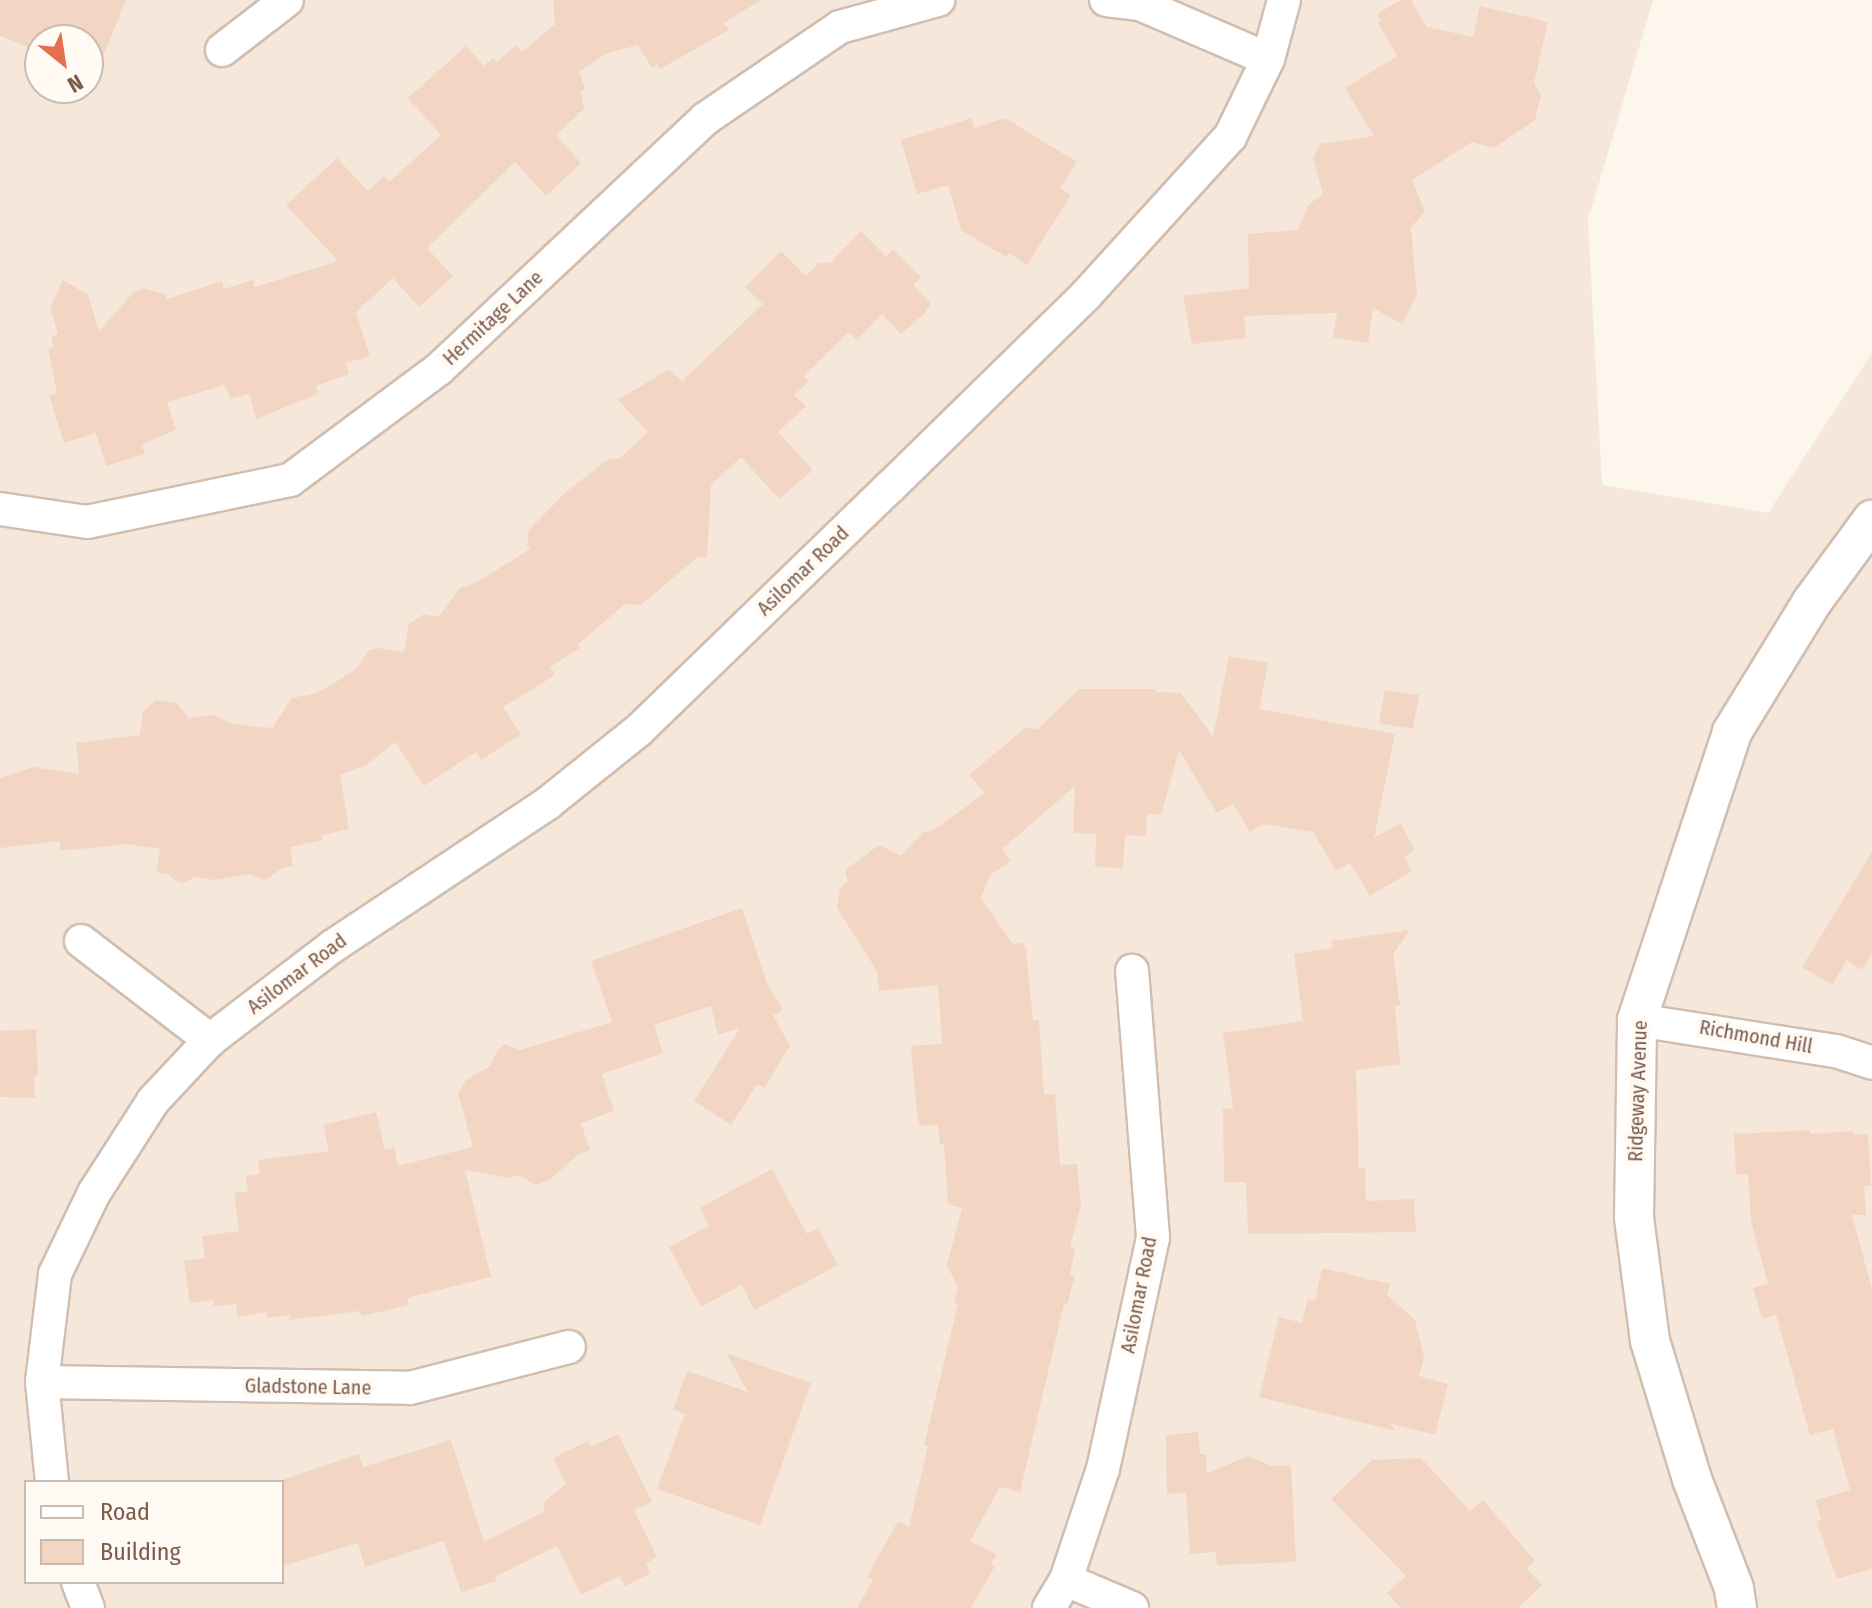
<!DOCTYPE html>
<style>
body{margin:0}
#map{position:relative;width:1872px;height:1608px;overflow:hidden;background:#fdf6ec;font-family:"Fira Sans Condensed",sans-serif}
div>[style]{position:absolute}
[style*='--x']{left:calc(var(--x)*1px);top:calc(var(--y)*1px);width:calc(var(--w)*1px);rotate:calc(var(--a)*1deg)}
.residential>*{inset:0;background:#f5e8da}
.building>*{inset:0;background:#f3d5c3}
.roads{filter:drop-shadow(2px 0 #d1beb0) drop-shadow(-2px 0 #d1beb0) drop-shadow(0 2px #d1beb0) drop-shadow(0 -2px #d1beb0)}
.minor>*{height:32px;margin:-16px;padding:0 16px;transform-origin:16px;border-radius:16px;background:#fff}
.tertiary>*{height:38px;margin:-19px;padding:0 19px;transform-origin:19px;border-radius:19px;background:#fff}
span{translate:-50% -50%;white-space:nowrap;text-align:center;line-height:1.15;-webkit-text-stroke:8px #fffaf3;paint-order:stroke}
.street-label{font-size:20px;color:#7a5c4d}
.legend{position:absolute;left:24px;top:1480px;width:260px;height:104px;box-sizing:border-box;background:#fffaf3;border:2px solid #cabbb1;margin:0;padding:10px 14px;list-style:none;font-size:24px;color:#7a5c4d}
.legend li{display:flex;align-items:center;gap:16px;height:40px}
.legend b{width:40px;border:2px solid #cabbb1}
.north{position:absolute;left:24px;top:24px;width:80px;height:80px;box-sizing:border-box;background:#fffaf3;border:2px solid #cabbb1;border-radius:50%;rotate:150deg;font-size:22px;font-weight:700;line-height:32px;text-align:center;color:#7a5c4d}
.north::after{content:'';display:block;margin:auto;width:28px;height:36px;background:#e76f51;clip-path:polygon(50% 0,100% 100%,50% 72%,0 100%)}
</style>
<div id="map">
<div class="residential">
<div style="clip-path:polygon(evenodd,0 0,1653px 0,1588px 220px,1602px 485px,1768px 513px,1872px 353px,1872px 1608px,0 1608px,0 0,40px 40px,88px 40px,88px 88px,40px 88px,40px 40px,0 0,26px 1482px,282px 1482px,282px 1582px,26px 1582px,26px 1482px)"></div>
</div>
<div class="building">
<div style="clip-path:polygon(0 0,126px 0,101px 62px,95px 60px,91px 72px,88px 40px,40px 40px,40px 52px,0 36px)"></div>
<div style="clip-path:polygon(553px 0,761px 0,724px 23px,729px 30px,660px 69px,657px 64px,652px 68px,638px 45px,605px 54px,579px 72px,585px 88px,581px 91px,584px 109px,556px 135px,581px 163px,546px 196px,515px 162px,427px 248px,453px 276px,419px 307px,393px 278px,356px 312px,370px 356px,346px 363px,349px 374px,316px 386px,318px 394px,256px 419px,249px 394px,231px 399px,224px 385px,167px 402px,176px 430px,142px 444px,145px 454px,106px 466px,96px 433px,64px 443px,49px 395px,57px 393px,48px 349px,53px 348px,52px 336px,58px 334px,50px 308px,63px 280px,88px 295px,99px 331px,133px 293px,143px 288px,165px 294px,167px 299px,222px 281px,224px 289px,253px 280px,255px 287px,338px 261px,286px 205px,337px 158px,368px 191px,384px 176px,389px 182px,441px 135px,408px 98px,466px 46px,484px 66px,493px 58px,497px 62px,516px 45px,522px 52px,555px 24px)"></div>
<div style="clip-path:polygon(1401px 0,1411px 0,1427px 27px,1473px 37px,1480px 6px,1548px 22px,1534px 83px,1541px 95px,1535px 120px,1494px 148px,1472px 142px,1412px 180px,1425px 212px,1411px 227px,1417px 296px,1402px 324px,1373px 308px,1368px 343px,1333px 337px,1337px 313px,1244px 316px,1246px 338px,1192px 344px,1183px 296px,1249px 288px,1248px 234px,1298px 230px,1308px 205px,1323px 194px,1313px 158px,1320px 144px,1374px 136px,1345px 88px,1397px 56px,1378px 23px,1381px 21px,1377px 14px)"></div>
<div style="clip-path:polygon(972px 118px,974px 128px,1005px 118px,1077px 162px,1060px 188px,1071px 195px,1027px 265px,1009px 253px,1006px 257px,961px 230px,948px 185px,917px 194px,901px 140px)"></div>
<div style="clip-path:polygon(861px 231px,886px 257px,893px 249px,921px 277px,913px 285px,931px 303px,925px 313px,901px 334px,882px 314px,857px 340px,849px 332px,804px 376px,809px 381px,794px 395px,806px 406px,778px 432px,813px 470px,779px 499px,741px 457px,711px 485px,707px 558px,698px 557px,641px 605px,625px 604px,578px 644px,580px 648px,550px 667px,555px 675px,503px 707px,521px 734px,481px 760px,476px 752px,424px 786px,395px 742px,367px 765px,340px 775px,349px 829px,322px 835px,323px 840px,290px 847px,293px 866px,282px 868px,265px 881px,250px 874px,215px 880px,195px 877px,185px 883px,178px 882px,167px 874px,156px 872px,160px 849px,127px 844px,60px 851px,60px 841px,0 848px,0 778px,34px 767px,79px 774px,76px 743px,140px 735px,143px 712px,156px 700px,177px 703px,189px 718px,214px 715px,233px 724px,272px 728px,292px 698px,317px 693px,336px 682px,358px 667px,368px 651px,377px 648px,404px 652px,409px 624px,424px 614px,439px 617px,459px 589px,479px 581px,530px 549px,527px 545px,529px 530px,567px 491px,609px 459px,620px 458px,648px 432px,618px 400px,669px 369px,682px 381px,763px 304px,745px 287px,781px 251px,806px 276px,819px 263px,830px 263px)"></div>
<div style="clip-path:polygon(1229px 656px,1268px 663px,1259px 709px,1395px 734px,1374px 838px,1400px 823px,1415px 850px,1404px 857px,1412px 871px,1370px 896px,1350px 863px,1336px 871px,1313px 832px,1264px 824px,1250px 832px,1233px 804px,1217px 813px,1179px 750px,1161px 815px,1147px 814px,1146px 836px,1125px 835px,1123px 868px,1095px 867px,1096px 834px,1073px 833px,1075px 786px,1002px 849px,1011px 861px,990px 875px,981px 899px,1013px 944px,1023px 943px,1026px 949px,1033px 1020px,1039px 1020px,1044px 1095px,1055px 1094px,1060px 1165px,1077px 1164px,1081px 1205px,1070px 1247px,1075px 1248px,1070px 1275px,1075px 1276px,1067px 1305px,1064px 1304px,1020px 1492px,1000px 1487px,970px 1541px,997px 1555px,991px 1564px,995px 1566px,971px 1608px,857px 1608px,873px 1580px,867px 1577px,898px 1521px,909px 1527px,928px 1446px,924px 1445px,958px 1304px,954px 1303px,958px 1288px,947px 1265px,962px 1208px,948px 1204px,944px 1144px,940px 1144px,938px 1125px,920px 1126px,917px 1114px,911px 1046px,942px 1044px,938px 985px,879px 991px,877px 971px,837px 908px,840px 888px,848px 882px,845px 870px,879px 845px,901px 856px,923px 832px,932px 831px,985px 793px,969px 775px,1025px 728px,1038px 729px,1079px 689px,1156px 689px,1155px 692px,1181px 693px,1213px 737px)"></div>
<div style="clip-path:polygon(1385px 690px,1419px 695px,1413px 729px,1379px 723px)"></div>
<div style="clip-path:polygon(1872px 852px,1872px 953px,1862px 970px,1847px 960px,1832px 985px,1802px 967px)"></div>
<div style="clip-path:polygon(742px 908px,767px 984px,783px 1010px,773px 1015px,790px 1046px,764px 1088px,757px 1084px,731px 1125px,694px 1101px,740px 1028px,718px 1035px,711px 1006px,654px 1025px,663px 1053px,602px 1074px,614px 1111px,581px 1123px,590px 1150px,579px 1154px,548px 1181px,535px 1185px,520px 1175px,509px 1178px,465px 1170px,491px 1277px,407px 1298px,409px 1305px,362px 1316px,360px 1311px,289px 1320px,289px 1315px,267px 1318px,266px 1312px,237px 1317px,236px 1304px,214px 1306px,213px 1300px,190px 1303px,184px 1261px,205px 1258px,202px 1236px,239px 1231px,234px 1193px,248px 1191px,246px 1176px,260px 1174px,258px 1160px,329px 1151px,323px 1125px,376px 1112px,385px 1150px,394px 1147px,398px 1166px,473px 1147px,458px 1094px,466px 1080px,490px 1066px,497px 1051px,505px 1044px,520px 1050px,612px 1022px,591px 961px)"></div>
<div style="clip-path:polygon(1410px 930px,1393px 954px,1400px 1005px,1395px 1006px,1400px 1064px,1356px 1070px,1359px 1169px,1365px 1168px,1366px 1201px,1414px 1199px,1416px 1232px,1248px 1234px,1246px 1182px,1224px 1182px,1223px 1109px,1233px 1108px,1223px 1033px,1303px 1021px,1294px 954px,1333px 948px,1332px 941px)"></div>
<div style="clip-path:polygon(36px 1029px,38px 1075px,34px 1076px,35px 1098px,0 1097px,0 1031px)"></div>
<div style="clip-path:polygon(1810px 1130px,1811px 1134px,1853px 1131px,1854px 1135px,1868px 1134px,1871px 1186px,1864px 1186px,1866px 1215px,1852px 1215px,1872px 1289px,1872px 1569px,1837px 1579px,1816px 1521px,1821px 1520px,1816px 1500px,1850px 1490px,1833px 1429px,1810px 1435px,1776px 1315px,1762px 1319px,1753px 1288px,1768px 1284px,1751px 1221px,1748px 1174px,1736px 1175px,1734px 1134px)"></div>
<div style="clip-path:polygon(772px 1169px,807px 1234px,818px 1228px,838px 1265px,754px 1310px,742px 1285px,701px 1307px,669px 1247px,709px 1226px,700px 1208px)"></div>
<div style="clip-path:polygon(1322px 1268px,1390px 1284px,1387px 1295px,1415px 1320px,1424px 1357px,1419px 1376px,1448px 1384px,1435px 1435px,1389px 1423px,1396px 1431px,1259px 1397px,1279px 1317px,1302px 1323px,1308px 1299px,1315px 1301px)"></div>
<div style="clip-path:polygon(726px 1353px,811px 1383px,760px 1525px,657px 1489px,685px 1414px,673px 1410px,687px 1371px,748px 1392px)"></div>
<div style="clip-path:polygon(1198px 1432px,1200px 1454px,1206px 1454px,1207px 1473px,1248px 1456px,1272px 1466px,1291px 1465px,1296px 1562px,1217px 1565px,1216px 1552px,1190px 1554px,1186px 1493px,1167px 1494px,1166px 1435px)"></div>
<div style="clip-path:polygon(618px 1434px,652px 1502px,634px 1510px,657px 1557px,646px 1563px,650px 1574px,625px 1586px,620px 1576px,581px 1595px,557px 1546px,495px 1577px,496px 1581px,461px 1592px,444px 1541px,365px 1567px,358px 1543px,282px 1566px,282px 1480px,359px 1454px,363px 1467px,451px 1440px,484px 1542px,543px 1512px,545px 1501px,566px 1484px,553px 1458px,588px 1441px,591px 1447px)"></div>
<div style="clip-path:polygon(1421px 1458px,1470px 1511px,1483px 1500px,1535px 1561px,1526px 1568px,1542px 1585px,1518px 1608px,1401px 1608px,1387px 1593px,1406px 1576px,1331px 1499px,1372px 1460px)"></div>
</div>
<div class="roads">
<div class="minor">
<div style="--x:1106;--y:0;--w:34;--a:7"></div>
<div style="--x:1140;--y:4;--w:139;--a:23.3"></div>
<div style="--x:222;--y:50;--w:82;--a:-37.6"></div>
<div style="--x:0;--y:509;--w:88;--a:8.5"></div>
<div style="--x:87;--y:522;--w:207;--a:-11.7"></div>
<div style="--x:290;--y:480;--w:186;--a:-36.7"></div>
<div style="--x:439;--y:369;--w:365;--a:-43.2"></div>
<div style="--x:705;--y:119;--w:163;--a:-34.3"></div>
<div style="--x:840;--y:27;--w:102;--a:-15.4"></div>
<div style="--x:81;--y:941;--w:163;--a:37.5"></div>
<div style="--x:1637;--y:1020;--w:201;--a:8.9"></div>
<div style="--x:1836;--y:1051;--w:38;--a:18"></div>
<div style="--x:42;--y:1382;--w:368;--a:0.9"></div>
<div style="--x:410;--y:1388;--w:164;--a:-14.5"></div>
<div style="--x:52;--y:1482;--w:100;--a:-95.7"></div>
<div style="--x:42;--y:1382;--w:109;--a:-83.1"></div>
<div style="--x:55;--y:1274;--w:90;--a:-64.3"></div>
<div style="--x:94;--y:1193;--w:109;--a:-57.3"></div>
<div style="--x:153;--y:1101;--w:83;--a:-46.9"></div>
<div style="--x:210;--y:1040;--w:155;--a:-37.4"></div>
<div style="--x:333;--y:946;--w:258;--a:-33.6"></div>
<div style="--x:548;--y:803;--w:115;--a:-38.7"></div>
<div style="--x:638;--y:731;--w:351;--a:-44.1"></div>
<div style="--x:890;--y:487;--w:274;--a:-44.4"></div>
<div style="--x:1086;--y:295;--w:214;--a:-47.7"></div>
<div style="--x:1230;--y:137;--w:87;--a:-64"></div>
<div style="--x:1268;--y:59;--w:61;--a:-74.8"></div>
<div style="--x:1066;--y:1580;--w:72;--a:23"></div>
<div style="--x:78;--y:1582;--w:28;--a:69"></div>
<div style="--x:1049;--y:1608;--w:33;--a:-59"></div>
<div style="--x:1066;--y:1580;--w:117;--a:-71.6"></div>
<div style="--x:1103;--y:1469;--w:237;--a:-77.8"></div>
<div style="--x:1153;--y:1237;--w:267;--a:-94.5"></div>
</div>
<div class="tertiary">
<div style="--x:1737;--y:1608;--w:20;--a:-99"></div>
<div style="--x:1734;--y:1588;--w:117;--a:-111.1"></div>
<div style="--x:1692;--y:1479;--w:144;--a:-106.9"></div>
<div style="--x:1650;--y:1341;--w:125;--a:-97.4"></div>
<div style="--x:1634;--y:1217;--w:197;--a:-89.1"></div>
<div style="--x:1637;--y:1020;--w:303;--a:-71.7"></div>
<div style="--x:1732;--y:732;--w:153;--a:-58.4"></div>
<div style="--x:1812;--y:602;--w:102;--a:-53.8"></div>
</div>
</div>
<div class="street-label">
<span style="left:493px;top:318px;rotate:-43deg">Hermitage Lane</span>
<span style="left:803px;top:571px;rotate:-44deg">Asilomar Road</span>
<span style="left:297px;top:974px;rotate:-37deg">Asilomar Road</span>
<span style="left:1756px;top:1037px;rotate:10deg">Richmond Hill</span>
<span style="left:1638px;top:1091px;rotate:-88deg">Ridgeway Avenue</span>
<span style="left:1139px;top:1295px;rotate:-79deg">Asilomar Road</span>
<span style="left:308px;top:1387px;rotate:1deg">Gladstone Lane</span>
</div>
<ul class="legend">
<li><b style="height:10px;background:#fff"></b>Road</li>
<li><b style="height:22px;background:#f3d5c3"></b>Building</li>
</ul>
<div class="north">N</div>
</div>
